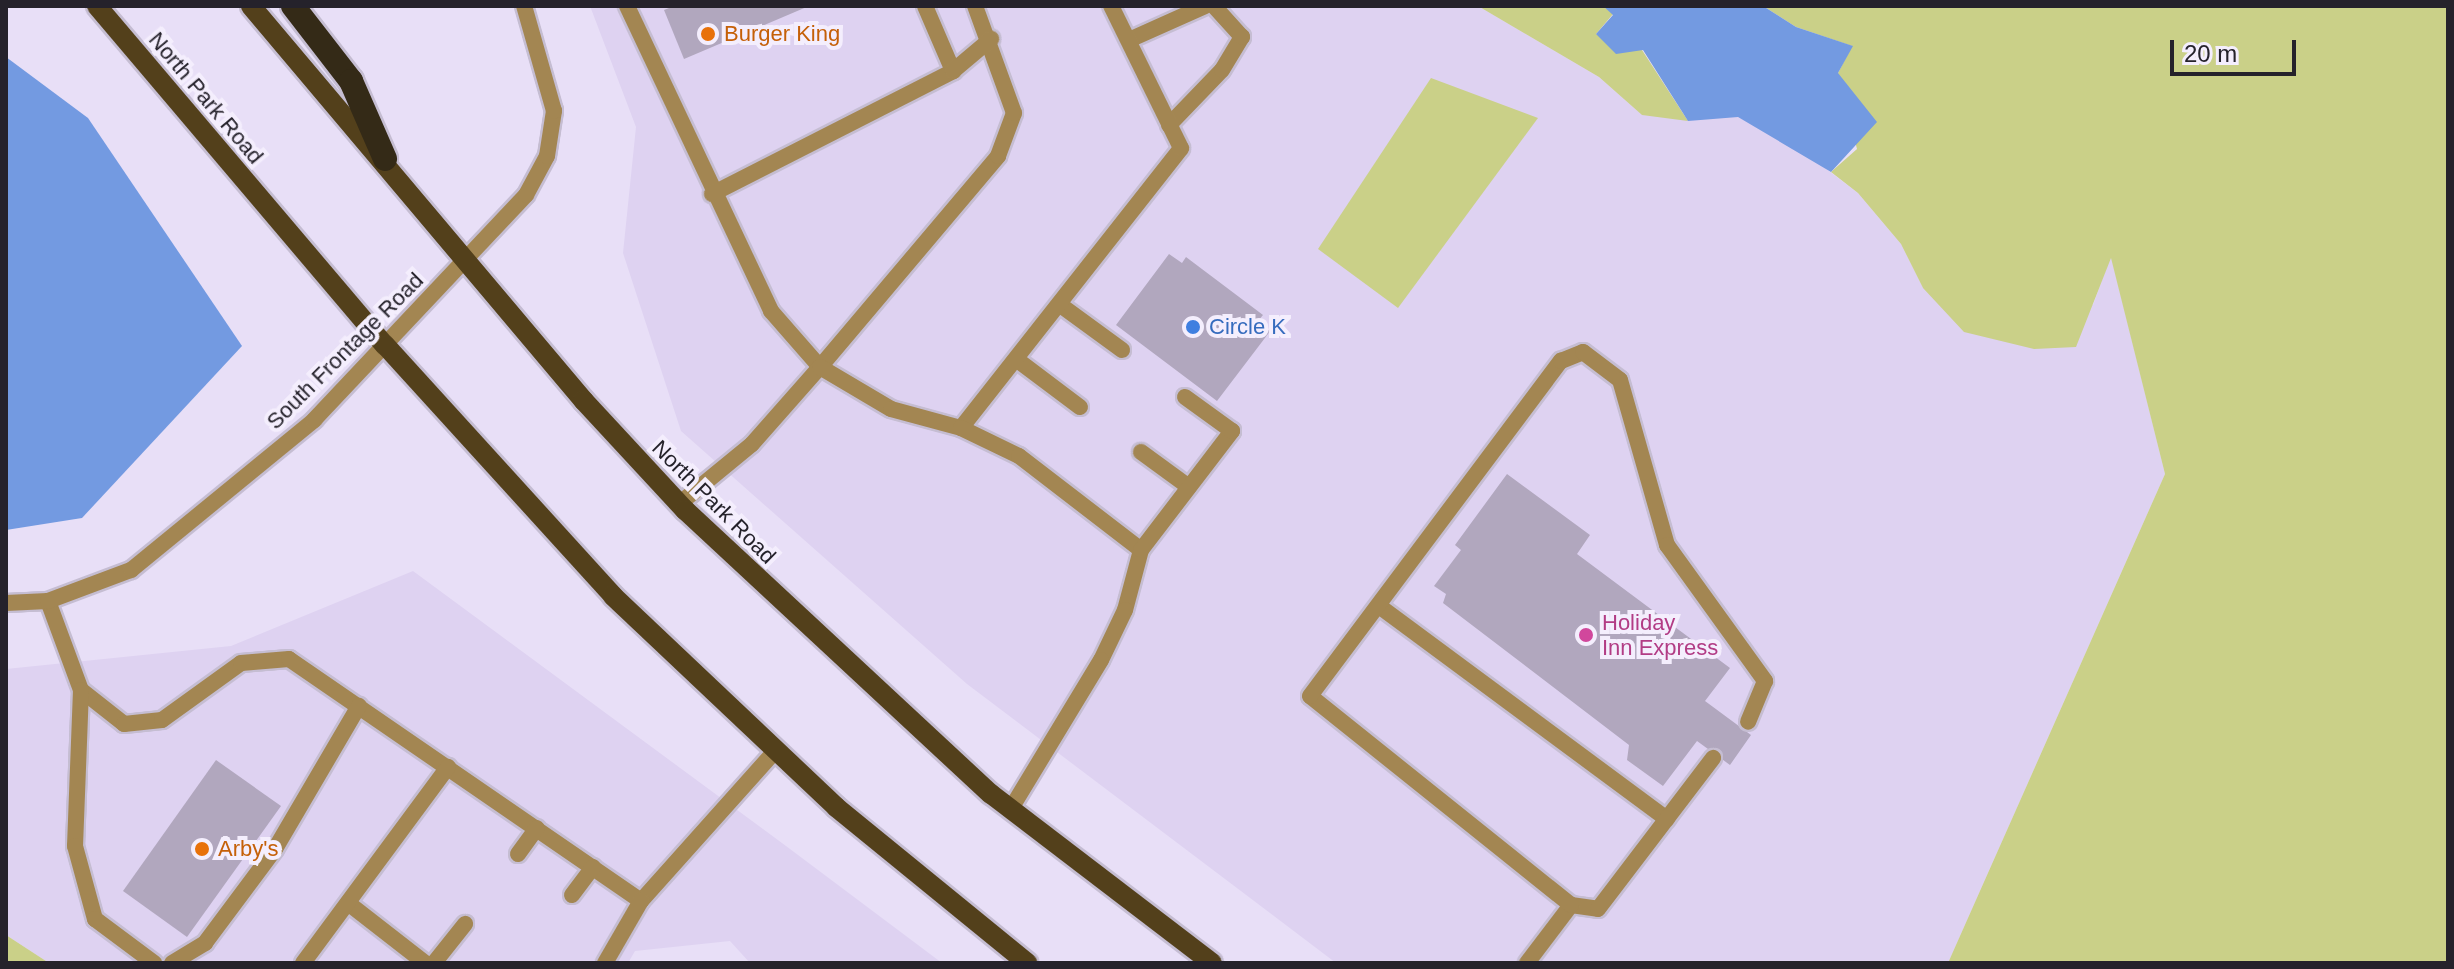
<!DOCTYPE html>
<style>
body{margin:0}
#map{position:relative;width:2454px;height:969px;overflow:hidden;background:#e8dff7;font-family:Arial,sans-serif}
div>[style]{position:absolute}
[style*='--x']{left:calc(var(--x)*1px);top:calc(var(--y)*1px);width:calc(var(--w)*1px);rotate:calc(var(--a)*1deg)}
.built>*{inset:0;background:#ded2f1}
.green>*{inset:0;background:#cad088}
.water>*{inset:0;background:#739ae1}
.building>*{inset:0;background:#b1a7be}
.roads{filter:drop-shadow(2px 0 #c5bdd2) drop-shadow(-2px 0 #c5bdd2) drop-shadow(0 2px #c5bdd2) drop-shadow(0 -2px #c5bdd2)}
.service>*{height:16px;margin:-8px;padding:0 8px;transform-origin:8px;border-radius:8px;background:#a38652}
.tertiary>*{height:16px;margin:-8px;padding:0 8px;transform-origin:8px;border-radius:8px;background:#a38652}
.primary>*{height:20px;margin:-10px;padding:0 10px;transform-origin:10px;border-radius:10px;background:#53401b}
.motorway>*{height:24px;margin:-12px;padding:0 12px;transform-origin:12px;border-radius:12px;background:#342a17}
.dots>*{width:22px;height:22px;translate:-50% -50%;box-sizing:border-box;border:4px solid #f4eefd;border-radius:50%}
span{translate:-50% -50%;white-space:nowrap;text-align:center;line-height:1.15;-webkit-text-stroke:8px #f4eefd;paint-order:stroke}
.food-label{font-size:22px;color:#c56008}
.left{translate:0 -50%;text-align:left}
.street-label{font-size:22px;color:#25222b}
.shop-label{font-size:22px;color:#366cbe}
.hotel-label{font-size:22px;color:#b23c85}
.frame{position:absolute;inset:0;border:8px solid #25222b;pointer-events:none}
.scale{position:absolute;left:2170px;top:40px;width:126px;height:36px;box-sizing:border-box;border:4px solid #25222b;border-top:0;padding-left:10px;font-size:24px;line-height:28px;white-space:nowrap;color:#25222b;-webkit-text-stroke:6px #f4eefd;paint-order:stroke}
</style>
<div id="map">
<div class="built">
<div style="clip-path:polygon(590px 6px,1478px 6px,1599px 77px,1642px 115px,1738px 117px,1797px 147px,1858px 193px,1901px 244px,1923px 288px,2093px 305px,2111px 256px,2165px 474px,1948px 963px,1336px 963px,967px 684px,681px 431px,623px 253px,636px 127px)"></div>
<div style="clip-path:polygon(413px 571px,786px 846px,942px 963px,750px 963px,730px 941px,635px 951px,628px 963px,49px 963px,6px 935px,6px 669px,231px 646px)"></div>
</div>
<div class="green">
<div style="clip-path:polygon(1478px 6px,1603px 6px,1613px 14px,1596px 34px,1642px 50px,1688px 121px,1642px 115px,1599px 77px)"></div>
<div style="clip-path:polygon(1763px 6px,2448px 6px,2448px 963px,1948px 963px,2165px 474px,2111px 258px,2076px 347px,2034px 349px,1964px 332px,1923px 288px,1901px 244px,1858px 193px,1831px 172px,1857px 149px,1838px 73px,1852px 46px,1796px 27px)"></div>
<div style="clip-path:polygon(1431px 78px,1538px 118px,1398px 308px,1318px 249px)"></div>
<div style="clip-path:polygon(6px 935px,49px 963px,6px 963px)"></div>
</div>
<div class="water">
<div style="clip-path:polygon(1603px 6px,1763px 6px,1796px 27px,1853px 46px,1838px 73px,1877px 122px,1831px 172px,1738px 117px,1688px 121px,1643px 50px,1616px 54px,1596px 34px,1613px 15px)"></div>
<div style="clip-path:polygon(6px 57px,88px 118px,242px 346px,82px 518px,6px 530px)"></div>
</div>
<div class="building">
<div style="clip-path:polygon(674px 6px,809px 6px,684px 59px,664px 10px)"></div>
<div style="clip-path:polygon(1169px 254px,1182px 263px,1186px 257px,1263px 315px,1258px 321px,1271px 330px,1217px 401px,1116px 325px)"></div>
<div style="clip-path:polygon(1507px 474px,1590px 535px,1577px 554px,1730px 668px,1705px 701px,1751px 735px,1730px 765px,1697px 741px,1663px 786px,1627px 760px,1629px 745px,1443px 603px,1446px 594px,1434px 586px,1461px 550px,1455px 545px)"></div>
<div style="clip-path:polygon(216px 760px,281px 806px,187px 937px,123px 891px)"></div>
</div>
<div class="roads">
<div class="service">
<div style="--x:627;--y:6;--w:337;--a:64.7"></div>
<div style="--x:771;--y:311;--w:74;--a:48.8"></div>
<div style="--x:820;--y:367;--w:276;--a:-49.8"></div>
<div style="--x:998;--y:156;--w:46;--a:-69.6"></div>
<div style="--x:1014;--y:113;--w:114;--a:-110"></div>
<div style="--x:925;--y:6;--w:71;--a:66.7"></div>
<div style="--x:1129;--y:40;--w:83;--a:-24.1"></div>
<div style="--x:1169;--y:125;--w:76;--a:-46.1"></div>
<div style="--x:1222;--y:70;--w:39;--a:-59"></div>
<div style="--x:1242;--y:37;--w:42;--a:-132.1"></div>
<div style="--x:712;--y:194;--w:271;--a:-27"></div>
<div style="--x:953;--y:71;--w:50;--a:-40.1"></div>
<div style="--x:1059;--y:304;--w:78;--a:36.1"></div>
<div style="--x:1016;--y:359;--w:80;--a:36.9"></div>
<div style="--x:961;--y:428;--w:356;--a:-51.8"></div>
<div style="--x:1181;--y:148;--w:158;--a:-116.2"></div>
<div style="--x:1141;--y:452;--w:59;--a:36.1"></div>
<div style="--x:679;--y:504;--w:94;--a:-39.4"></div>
<div style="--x:752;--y:444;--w:103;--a:-48.6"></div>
<div style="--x:820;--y:367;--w:82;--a:30.6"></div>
<div style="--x:891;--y:409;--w:73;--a:15.2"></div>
<div style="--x:961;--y:428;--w:64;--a:25.8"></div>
<div style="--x:1019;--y:456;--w:154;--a:37.6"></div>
<div style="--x:1141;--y:550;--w:62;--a:104.9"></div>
<div style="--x:1125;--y:610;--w:55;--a:115.6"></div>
<div style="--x:1101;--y:660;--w:175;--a:121.2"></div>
<div style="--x:1141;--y:550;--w:150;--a:-52.6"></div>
<div style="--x:1232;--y:431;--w:58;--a:-144.1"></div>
<div style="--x:48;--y:601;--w:95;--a:69.7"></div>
<div style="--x:81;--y:690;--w:55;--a:38.3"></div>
<div style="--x:124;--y:724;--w:38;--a:-6"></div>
<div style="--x:162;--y:720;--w:97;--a:-35.8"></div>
<div style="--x:241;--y:663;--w:48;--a:-4.8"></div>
<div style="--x:289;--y:659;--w:427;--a:34.5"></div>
<div style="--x:641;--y:901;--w:200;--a:-48.2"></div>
<div style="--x:1379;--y:606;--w:358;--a:36.5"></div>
<div style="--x:81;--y:690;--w:156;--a:92.2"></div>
<div style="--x:75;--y:846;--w:76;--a:74.7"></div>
<div style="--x:95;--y:919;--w:74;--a:36.7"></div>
<div style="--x:518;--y:854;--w:32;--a:-54"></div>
<div style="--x:572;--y:895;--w:35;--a:-53"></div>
<div style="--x:348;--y:903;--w:98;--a:37.9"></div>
<div style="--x:1571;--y:905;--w:27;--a:8"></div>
<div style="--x:1598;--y:909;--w:190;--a:-52.7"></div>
<div style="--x:172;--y:963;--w:39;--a:-31"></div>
<div style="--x:205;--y:943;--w:117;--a:-53.3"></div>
<div style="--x:275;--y:849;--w:166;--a:-59.6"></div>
<div style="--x:303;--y:963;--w:244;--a:-53.5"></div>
<div style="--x:434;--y:963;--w:50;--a:-51.5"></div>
<div style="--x:605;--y:963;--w:72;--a:-59.9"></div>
<div style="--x:1527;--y:963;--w:73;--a:-52.8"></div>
<div style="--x:1571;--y:905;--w:334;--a:-141.3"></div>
<div style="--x:1310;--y:696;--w:419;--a:-53.2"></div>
<div style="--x:1561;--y:361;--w:24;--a:-22"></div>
<div style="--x:1583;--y:352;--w:46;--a:37.1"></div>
<div style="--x:1620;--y:380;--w:172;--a:74.1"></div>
<div style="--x:1667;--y:545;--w:168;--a:54.2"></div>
<div style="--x:1765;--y:681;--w:44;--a:112.5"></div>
</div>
<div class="tertiary">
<div style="--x:6;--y:603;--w:42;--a:-2.7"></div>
<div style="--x:48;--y:601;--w:89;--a:-20.5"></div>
<div style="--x:131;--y:570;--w:237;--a:-39.3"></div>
<div style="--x:314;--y:420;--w:309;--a:-46.7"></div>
<div style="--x:526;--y:195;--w:44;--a:-61.7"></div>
<div style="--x:547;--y:156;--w:46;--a:-81.2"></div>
<div style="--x:554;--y:111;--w:109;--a:-105.9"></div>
</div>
<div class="primary">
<div style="--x:97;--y:6;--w:445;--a:49.7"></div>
<div style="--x:385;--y:345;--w:339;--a:47.7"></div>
<div style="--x:613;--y:596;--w:307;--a:43.4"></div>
<div style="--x:836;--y:807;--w:247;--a:39.2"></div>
<div style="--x:251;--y:6;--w:517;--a:49.87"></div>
<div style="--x:584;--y:401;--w:149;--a:47.2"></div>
<div style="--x:685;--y:510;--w:417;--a:42.9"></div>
<div style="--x:991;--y:794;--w:278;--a:37.4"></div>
</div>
<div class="motorway">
<div style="--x:293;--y:6;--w:95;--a:52.3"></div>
<div style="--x:351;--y:81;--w:85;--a:66.4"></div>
</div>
</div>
<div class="dots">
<div style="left:708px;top:34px;background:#e8710a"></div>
<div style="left:1193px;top:327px;background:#3f7fe0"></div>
<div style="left:1586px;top:635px;background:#d1479c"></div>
<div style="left:202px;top:849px;background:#e8710a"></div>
</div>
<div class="food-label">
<span class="left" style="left:724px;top:34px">Burger King</span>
<span class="left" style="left:218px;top:849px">Arby's</span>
</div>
<div class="street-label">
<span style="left:206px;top:98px;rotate:50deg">North Park Road</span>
<span style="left:345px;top:351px;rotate:-45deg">South Frontage Road</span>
<span style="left:714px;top:502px;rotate:45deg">North Park Road</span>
</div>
<div class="shop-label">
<span class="left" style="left:1209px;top:327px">Circle K</span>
</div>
<div class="hotel-label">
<span class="left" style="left:1602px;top:635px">Holiday<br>Inn Express</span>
</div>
<div class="frame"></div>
<div class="scale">20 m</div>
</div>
